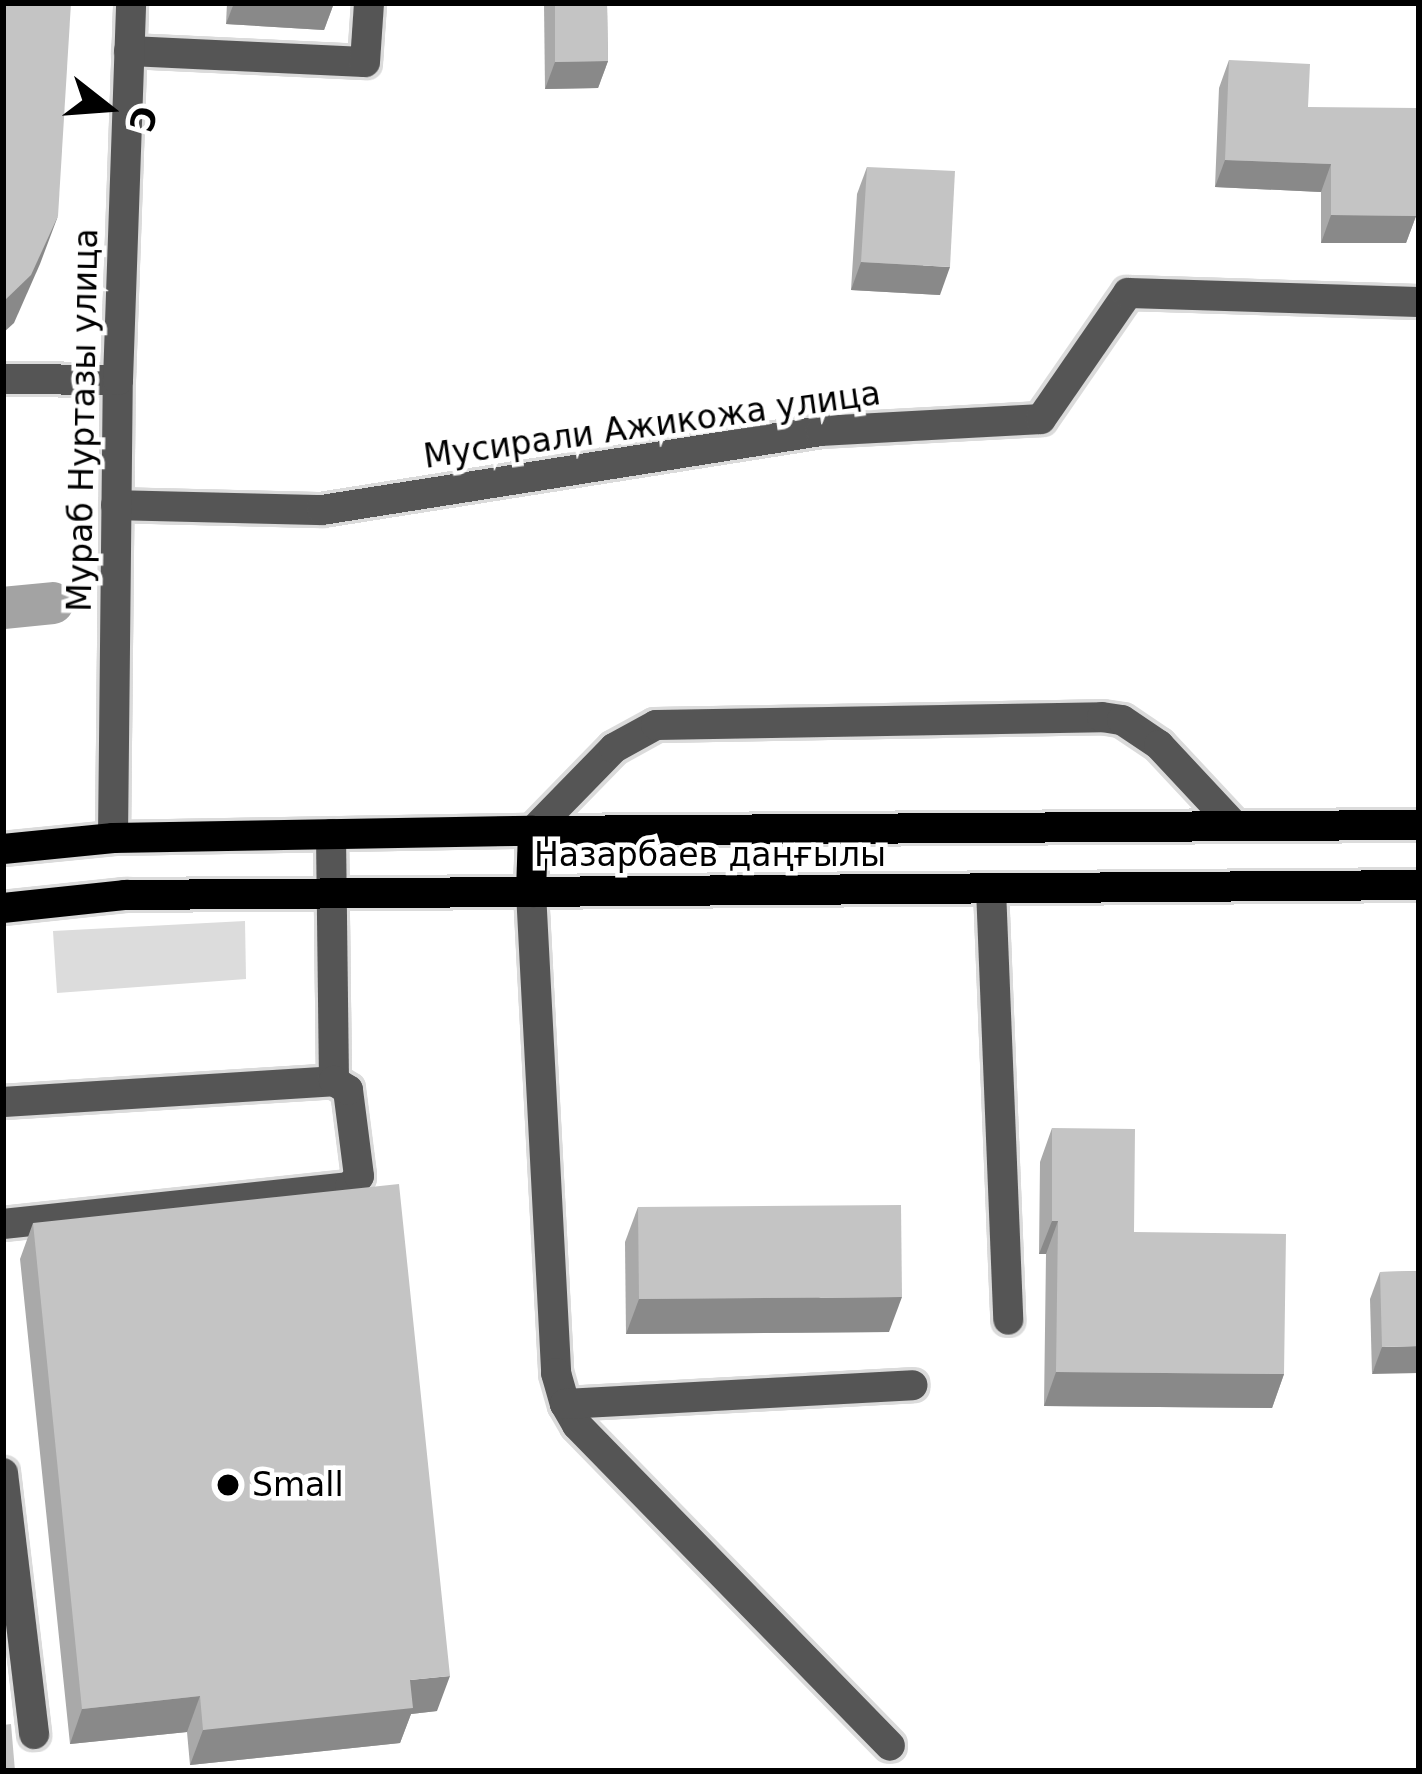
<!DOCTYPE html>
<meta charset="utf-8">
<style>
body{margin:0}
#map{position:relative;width:1422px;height:1774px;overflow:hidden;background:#fff;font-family:"DejaVu Sans",sans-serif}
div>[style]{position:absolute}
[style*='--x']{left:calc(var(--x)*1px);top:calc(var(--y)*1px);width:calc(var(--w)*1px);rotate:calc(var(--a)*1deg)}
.green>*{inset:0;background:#dcdcdc}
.canal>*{height:42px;margin:-21px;padding:0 21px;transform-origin:21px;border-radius:21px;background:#a3a3a3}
.roads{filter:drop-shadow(3px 0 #dbdbdb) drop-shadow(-3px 0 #dbdbdb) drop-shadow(0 3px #dbdbdb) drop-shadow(0 -3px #dbdbdb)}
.minor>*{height:30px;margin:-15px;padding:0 15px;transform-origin:15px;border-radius:15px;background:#555}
.major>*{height:30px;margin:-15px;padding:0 15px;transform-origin:15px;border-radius:15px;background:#000}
.wall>*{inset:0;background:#a9a9a9}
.shaded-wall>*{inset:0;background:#898989}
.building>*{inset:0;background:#c4c4c4}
.dots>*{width:33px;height:33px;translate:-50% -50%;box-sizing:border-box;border:6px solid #fff;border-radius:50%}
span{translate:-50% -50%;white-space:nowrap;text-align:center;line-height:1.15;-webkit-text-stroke:9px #fff;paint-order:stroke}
.street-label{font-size:33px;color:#000}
.poi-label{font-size:33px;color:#000}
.left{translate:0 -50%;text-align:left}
.frame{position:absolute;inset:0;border:6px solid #000;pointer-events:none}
.north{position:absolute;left:48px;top:48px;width:120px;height:120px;-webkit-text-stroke:9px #fff;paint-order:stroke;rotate:107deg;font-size:33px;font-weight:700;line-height:48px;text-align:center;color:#000}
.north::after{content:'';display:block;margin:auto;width:42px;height:54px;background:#000;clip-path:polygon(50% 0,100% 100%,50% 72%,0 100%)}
</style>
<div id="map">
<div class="green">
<div style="clip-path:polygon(245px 921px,246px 979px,57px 993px,53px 931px)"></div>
</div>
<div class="canal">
<div style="--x:3;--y:608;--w:50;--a:-5.7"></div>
</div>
<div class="roads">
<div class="minor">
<div style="--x:129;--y:51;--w:236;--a:2.7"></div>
<div style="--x:365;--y:62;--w:59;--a:-86.1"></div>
<div style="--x:3;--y:379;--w:115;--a:0.5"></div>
<div style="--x:116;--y:505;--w:206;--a:1.4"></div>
<div style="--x:322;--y:510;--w:505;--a:-9"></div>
<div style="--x:821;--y:431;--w:220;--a:-3.1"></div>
<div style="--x:1041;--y:419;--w:153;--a:-55.4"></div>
<div style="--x:1128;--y:293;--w:291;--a:1.8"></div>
<div style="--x:533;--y:831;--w:116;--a:-45.7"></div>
<div style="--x:614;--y:748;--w:48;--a:-28.7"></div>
<div style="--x:656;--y:725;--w:446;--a:-1"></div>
<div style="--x:1102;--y:717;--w:20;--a:9"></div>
<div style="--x:1122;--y:720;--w:45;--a:34"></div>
<div style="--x:1159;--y:745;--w:107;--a:46.9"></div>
<div style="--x:113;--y:838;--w:458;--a:-89.4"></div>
<div style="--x:118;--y:380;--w:377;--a:-88"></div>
<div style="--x:991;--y:889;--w:431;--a:87.7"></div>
<div style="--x:531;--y:892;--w:482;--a:87"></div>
<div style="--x:556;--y:1373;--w:32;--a:74"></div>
<div style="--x:565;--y:1404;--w:24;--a:60"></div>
<div style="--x:577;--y:1425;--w:448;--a:45.7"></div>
<div style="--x:3;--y:1102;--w:332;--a:-3.6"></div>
<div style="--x:334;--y:1081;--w:247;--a:-90.7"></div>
<div style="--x:3;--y:1224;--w:349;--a:-6.1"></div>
<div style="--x:350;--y:1187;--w:14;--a:-51"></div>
<div style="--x:359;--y:1176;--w:87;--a:-97.3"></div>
<div style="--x:348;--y:1090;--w:17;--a:-147"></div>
<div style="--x:565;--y:1404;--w:348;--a:-3.1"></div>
<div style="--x:3;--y:1473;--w:263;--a:83.2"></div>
</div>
<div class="major">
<div style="--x:3;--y:849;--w:111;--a:-5.7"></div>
<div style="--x:113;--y:838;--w:420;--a:-1"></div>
<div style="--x:533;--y:831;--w:886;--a:-0.39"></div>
<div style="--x:531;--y:892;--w:61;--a:-88.1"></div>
<div style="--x:3;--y:908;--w:123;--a:-6.1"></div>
<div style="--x:125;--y:895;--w:1294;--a:-0.44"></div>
</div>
</div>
<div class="wall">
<div style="clip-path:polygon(227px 3px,334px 3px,324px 30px,226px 24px)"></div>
<div style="clip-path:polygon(544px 3px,607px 3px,608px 61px,598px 88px,545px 89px)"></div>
<div style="clip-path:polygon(1229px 60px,1308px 107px,1416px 216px,1406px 243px,1321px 243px,1321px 192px,1215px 187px,1219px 88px)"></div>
<div style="clip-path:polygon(867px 167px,940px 295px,851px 290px,857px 194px)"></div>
<div style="clip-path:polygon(1052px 1128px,1134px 1232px,1284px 1374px,1272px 1408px,1044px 1406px,1046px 1254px,1039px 1254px,1040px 1162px)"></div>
<div style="clip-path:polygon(638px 1207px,889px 1332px,626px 1334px,625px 1242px)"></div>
<div style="clip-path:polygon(33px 1223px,437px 1711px,411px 1714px,400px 1743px,190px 1765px,187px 1732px,70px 1744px,20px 1259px)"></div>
<div style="clip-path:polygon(1419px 1271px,1372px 1374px,1370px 1299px,1380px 1272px)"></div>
</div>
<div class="shaded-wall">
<div style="clip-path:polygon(234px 3px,334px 3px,324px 30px,226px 24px)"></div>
<div style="clip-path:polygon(608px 61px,598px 88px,545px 89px,555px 62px)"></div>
<div style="clip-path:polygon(1225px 160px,1331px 164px,1321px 192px,1215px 187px)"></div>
<div style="clip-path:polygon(1331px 215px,1416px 216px,1406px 243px,1321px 243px)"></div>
<div style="clip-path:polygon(58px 216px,40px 264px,14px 323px,3px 333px,3px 302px)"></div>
<div style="clip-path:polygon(861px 262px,950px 267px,940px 295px,851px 290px)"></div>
<div style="clip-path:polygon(1052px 1221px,1058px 1221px,1046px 1254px,1039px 1254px)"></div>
<div style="clip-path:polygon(902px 1297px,889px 1332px,626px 1334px,639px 1299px)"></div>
<div style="clip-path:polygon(1419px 1346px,1419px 1373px,1372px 1374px,1382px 1347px)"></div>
<div style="clip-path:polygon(1056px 1372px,1284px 1374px,1272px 1408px,1044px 1406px)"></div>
<div style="clip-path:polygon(450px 1676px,437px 1711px,411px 1714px,400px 1743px,190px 1765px,203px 1730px,410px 1680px)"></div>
<div style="clip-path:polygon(200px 1696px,187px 1732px,70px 1744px,82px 1709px)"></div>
</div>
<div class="building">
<div style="clip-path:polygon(3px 3px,71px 3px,58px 216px,31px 275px,3px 302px)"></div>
<div style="clip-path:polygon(555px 3px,607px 3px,608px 61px,555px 62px)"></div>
<div style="clip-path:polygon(1229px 60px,1310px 64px,1308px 107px,1417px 108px,1416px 216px,1331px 215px,1331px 164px,1225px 160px)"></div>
<div style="clip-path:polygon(867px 167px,955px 171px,950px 267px,861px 262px)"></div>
<div style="clip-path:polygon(1052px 1128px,1135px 1129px,1134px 1232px,1286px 1234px,1284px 1374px,1056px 1372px,1058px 1221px,1052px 1221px)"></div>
<div style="clip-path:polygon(399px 1184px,450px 1676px,410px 1680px,413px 1708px,203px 1730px,200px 1696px,82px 1709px,33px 1223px)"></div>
<div style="clip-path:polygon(901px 1205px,902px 1297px,639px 1299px,638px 1207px)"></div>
<div style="clip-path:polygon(1419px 1271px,1419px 1346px,1382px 1347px,1380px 1272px)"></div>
<div style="clip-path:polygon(11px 1724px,15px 1771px,3px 1771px,3px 1725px)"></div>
</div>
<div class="dots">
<div style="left:228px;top:1485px;background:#000"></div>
</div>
<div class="street-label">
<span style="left:83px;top:420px;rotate:-89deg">Мураб Нуртазы улица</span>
<span style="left:652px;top:425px;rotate:-8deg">Мусирали Ажикожа улица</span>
<span style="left:710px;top:855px">Назарбаев даңғылы</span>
</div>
<div class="poi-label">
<span class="left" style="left:252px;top:1485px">Small</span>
</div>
<div class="frame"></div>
<div class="north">С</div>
</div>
